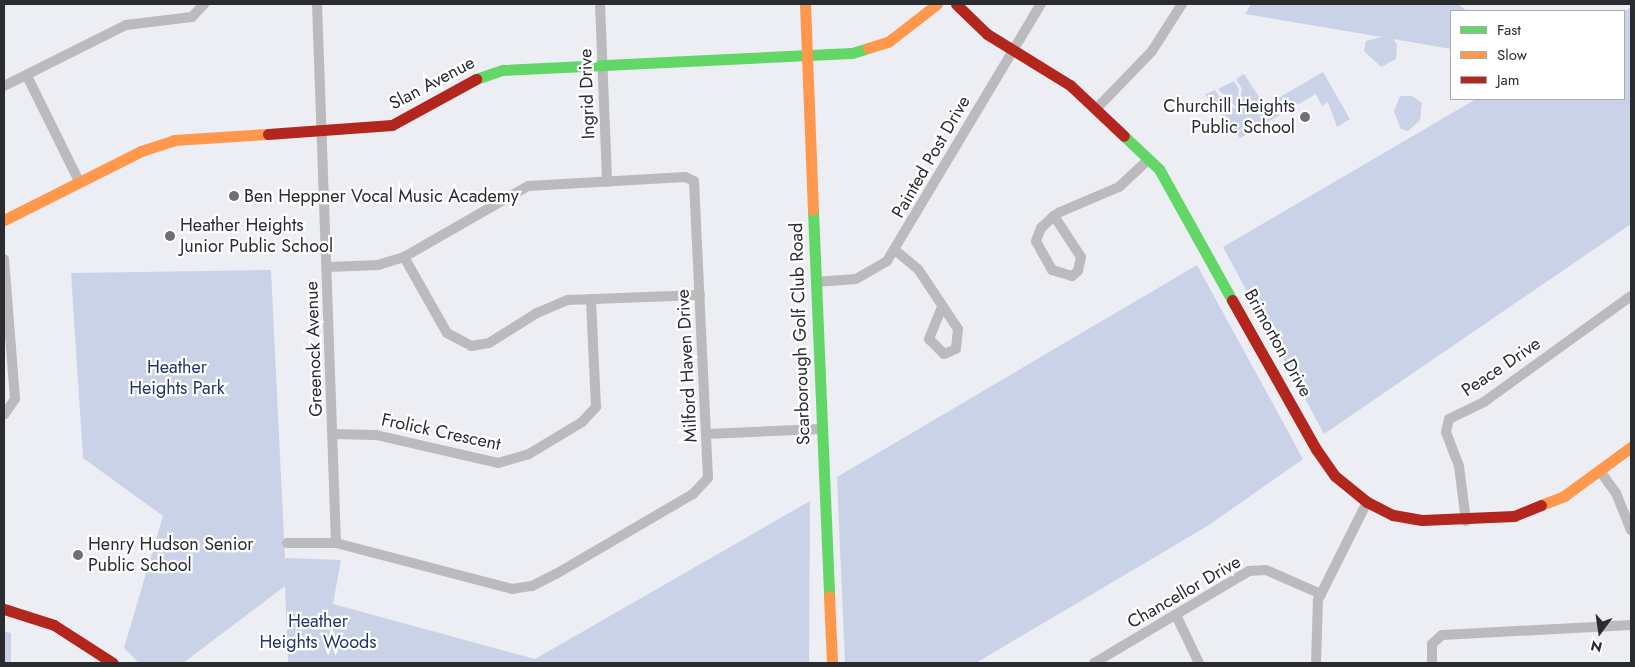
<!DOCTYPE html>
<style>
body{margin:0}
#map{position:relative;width:1635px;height:667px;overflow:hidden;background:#eceef4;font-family:Jost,sans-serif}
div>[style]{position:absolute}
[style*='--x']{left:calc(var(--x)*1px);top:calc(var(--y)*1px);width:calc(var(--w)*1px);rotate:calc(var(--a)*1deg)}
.green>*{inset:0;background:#cad2e8}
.street>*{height:10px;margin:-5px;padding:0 5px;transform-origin:5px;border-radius:5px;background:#bbbbbe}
.fast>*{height:11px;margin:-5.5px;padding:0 5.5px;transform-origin:5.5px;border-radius:5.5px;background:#63d668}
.slow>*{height:11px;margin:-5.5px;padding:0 5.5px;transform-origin:5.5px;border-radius:5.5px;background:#ff974d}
.jam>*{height:11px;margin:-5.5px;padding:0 5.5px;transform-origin:5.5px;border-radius:5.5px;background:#b3261e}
.dots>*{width:14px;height:14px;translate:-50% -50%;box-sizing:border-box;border:2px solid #fff;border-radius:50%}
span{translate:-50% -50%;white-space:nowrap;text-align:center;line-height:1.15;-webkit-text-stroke:4.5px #fff;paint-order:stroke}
.street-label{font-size:18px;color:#2a2c2f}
.poi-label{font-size:18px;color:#2a2c2f}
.right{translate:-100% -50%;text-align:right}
.left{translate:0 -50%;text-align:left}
.park-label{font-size:18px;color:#213571}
.frame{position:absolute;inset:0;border:5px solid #2a2c2f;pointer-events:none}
.legend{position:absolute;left:1450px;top:10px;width:175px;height:90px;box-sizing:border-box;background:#fff;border:1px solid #aaabac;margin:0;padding:6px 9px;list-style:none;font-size:15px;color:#2a2c2f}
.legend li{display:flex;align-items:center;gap:10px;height:25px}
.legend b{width:25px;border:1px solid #aaabac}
.north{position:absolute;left:1575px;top:607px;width:50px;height:50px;-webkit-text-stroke:4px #fff;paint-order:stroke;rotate:194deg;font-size:14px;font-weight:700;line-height:20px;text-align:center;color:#2a2c2f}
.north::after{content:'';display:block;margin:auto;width:18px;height:22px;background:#2a2c2f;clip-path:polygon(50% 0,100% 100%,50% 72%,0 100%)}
</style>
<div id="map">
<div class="green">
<div style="clip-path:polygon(1251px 4px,1458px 4px,1467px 11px,1451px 11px,1451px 49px,1393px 39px,1397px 45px,1396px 59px,1381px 67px,1364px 51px,1366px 41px,1382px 37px,1245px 14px)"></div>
<div style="clip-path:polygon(1631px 7px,1631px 224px,1324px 434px,1223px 247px,1476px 99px,1624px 99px,1624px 12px)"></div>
<div style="clip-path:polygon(1323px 72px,1350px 119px,1337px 127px,1328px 102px,1322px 106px,1316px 94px,1240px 138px,1205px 94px,1215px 90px,1223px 102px,1238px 110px,1242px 89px,1236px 79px,1244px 74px,1265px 106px)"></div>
<div style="clip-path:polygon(1234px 81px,1239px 89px,1236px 107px,1218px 89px)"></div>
<div style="clip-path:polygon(1400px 96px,1412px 96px,1422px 103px,1420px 120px,1408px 131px,1401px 129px,1394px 112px)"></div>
<div style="clip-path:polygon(1197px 265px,1303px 459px,1209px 525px,976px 663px,845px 663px,837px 477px)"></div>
<div style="clip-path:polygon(271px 270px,285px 558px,341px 560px,333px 604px,535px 659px,810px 501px,809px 663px,288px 663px,285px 586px,183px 663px,139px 663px,124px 648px,163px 516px,83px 458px,71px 273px)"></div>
<div style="clip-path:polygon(4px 631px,11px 633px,11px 663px,4px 663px)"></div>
</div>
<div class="street">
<div style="--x:317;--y:4;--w:539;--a:87.98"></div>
<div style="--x:600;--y:4;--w:178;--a:87.7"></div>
<div style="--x:27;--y:76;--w:117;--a:63.7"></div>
<div style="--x:4;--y:86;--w:136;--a:-26.6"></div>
<div style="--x:126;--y:25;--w:66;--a:-6.9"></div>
<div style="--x:192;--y:17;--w:18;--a:-47"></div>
<div style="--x:1097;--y:108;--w:79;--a:-46"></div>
<div style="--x:1152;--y:51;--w:56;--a:-57.4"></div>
<div style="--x:1054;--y:216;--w:49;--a:56.6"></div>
<div style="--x:1081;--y:257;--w:14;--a:102"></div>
<div style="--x:1078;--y:271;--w:8;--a:140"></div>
<div style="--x:1072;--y:276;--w:21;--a:-163"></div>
<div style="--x:1052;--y:270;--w:33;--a:-119"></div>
<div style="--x:1036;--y:241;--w:14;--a:-69"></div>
<div style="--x:1041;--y:228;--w:18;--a:-43"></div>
<div style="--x:1054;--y:216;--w:7;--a:-34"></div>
<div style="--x:1060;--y:212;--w:64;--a:-23"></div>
<div style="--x:1119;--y:187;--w:40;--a:-43"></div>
<div style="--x:895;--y:250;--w:30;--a:40"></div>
<div style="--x:918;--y:269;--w:72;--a:56.3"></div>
<div style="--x:958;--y:329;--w:20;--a:96"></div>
<div style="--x:956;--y:349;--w:13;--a:157"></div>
<div style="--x:944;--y:354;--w:21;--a:-135"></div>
<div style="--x:929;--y:339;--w:35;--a:-68"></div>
<div style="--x:404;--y:257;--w:87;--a:60.5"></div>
<div style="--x:447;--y:333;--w:27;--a:28"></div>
<div style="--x:471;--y:346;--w:18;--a:-9"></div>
<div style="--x:489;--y:343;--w:57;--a:-32"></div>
<div style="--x:537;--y:313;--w:34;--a:-23"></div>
<div style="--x:568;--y:300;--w:132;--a:-2.2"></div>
<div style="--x:4;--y:259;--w:140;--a:85.5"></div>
<div style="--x:15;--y:399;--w:19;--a:125"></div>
<div style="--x:816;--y:282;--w:40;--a:-4.3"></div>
<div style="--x:856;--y:279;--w:36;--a:-30"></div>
<div style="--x:887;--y:261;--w:300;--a:-59.1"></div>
<div style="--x:334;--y:434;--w:42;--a:1.4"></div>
<div style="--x:376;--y:435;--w:125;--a:12.9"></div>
<div style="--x:498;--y:463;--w:32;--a:-16"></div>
<div style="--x:529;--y:454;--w:62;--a:-31.1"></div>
<div style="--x:582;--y:422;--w:21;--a:-47"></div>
<div style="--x:596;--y:407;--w:108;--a:-92.7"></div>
<div style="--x:706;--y:434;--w:115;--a:-2.5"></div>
<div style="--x:1600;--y:471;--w:27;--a:54"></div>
<div style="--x:1616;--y:493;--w:40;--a:68"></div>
<div style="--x:1466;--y:521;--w:55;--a:-97.3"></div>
<div style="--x:1459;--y:466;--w:36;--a:-111"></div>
<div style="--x:1446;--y:432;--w:13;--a:-77"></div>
<div style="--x:1449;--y:419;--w:39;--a:-26"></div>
<div style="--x:1484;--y:402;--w:181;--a:-35.8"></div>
<div style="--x:287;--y:543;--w:49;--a:0"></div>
<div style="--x:336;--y:543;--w:182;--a:14.6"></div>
<div style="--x:512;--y:589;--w:20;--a:-9"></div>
<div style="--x:532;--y:586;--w:27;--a:-27"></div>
<div style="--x:556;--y:574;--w:159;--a:-30.3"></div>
<div style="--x:693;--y:494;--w:22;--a:-47"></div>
<div style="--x:708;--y:478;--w:297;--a:-92.7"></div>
<div style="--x:694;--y:181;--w:10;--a:-156"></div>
<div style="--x:685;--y:177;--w:157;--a:176.7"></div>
<div style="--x:528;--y:186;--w:143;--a:150.2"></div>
<div style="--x:404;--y:257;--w:27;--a:163"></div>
<div style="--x:378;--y:265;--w:50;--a:177.7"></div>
<div style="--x:1176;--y:615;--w:53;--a:64.4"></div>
<div style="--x:1094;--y:663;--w:180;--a:-30.7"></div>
<div style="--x:1249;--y:571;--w:17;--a:-3"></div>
<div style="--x:1266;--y:570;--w:60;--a:23.6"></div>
<div style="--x:1316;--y:663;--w:63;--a:-88.2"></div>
<div style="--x:1318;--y:600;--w:110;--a:-63.4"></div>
<div style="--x:1432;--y:663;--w:19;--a:-90"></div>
<div style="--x:1432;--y:644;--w:13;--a:-42"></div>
<div style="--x:1442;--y:635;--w:189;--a:-3"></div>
</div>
<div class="fast">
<div style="--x:476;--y:79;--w:28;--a:-19"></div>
<div style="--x:502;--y:70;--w:350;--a:-2.8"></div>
<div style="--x:852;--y:53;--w:17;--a:-17"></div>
<div style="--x:1124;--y:136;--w:48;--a:43.3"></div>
<div style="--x:1159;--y:169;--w:150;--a:60.9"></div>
<div style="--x:813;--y:210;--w:386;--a:87.6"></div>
</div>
<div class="slow">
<div style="--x:805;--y:4;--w:206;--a:87.8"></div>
<div style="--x:868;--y:48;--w:21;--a:-17"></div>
<div style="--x:888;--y:42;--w:62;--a:-37.8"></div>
<div style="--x:4;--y:220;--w:153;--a:-26.7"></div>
<div style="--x:141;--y:151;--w:35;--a:-18"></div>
<div style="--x:174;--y:140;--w:94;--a:-3.7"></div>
<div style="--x:1541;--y:505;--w:25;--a:-21"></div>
<div style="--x:1564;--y:496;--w:83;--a:-36.2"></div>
<div style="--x:829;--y:596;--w:67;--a:87.4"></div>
</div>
<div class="jam">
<div style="--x:956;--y:4;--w:43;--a:44.1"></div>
<div style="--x:987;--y:34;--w:97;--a:31.6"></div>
<div style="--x:1070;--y:85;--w:74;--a:43.4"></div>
<div style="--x:268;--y:134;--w:124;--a:-4.2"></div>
<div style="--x:392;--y:125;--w:96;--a:-28.7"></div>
<div style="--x:1232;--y:300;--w:171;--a:60.6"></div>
<div style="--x:1316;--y:449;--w:33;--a:55"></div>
<div style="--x:1335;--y:476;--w:41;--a:39.1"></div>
<div style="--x:1367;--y:502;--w:29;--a:27"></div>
<div style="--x:1393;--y:515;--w:29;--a:10"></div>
<div style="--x:1422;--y:520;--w:92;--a:-2.5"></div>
<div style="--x:1514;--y:516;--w:29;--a:-22"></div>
<div style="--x:4;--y:609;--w:52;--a:17.7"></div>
<div style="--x:54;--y:625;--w:70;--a:32.8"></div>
</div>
<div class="dots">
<div style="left:1305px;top:117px;background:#6e7074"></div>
<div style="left:234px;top:196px;background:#6e7074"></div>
<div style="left:170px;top:236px;background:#6e7074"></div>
<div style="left:78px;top:555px;background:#6e7074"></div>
</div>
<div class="street-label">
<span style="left:432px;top:83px;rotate:-28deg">Slan Avenue</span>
<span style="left:587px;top:94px;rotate:-92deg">Ingrid Drive</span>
<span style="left:931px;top:157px;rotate:-60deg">Painted Post Drive</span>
<span style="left:800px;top:334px;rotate:-92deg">Scarborough Golf Club Road</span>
<span style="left:1278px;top:343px;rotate:61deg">Brimorton Drive</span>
<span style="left:314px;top:349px;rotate:-92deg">Greenock Avenue</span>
<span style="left:687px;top:366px;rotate:-93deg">Milford Haven Drive</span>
<span style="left:1501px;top:367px;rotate:-34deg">Peace Drive</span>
<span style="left:441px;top:432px;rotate:12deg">Frolick Crescent</span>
<span style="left:1184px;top:592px;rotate:-30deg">Chancellor Drive</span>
</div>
<div class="poi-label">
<span class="right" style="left:1295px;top:117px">Churchill Heights<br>Public School</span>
<span class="left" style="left:244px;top:196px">Ben Heppner Vocal Music Academy</span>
<span class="left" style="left:180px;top:236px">Heather Heights<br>Junior Public School</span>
<span class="left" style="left:88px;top:555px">Henry Hudson Senior<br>Public School</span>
</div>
<div class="park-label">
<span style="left:177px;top:378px">Heather<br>Heights Park</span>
<span style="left:318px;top:632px">Heather<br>Heights Woods</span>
</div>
<div class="frame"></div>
<ul class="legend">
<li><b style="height:6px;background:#63d668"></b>Fast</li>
<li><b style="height:6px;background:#ff974d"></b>Slow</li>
<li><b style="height:6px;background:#b3261e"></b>Jam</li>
</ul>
<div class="north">N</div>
</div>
